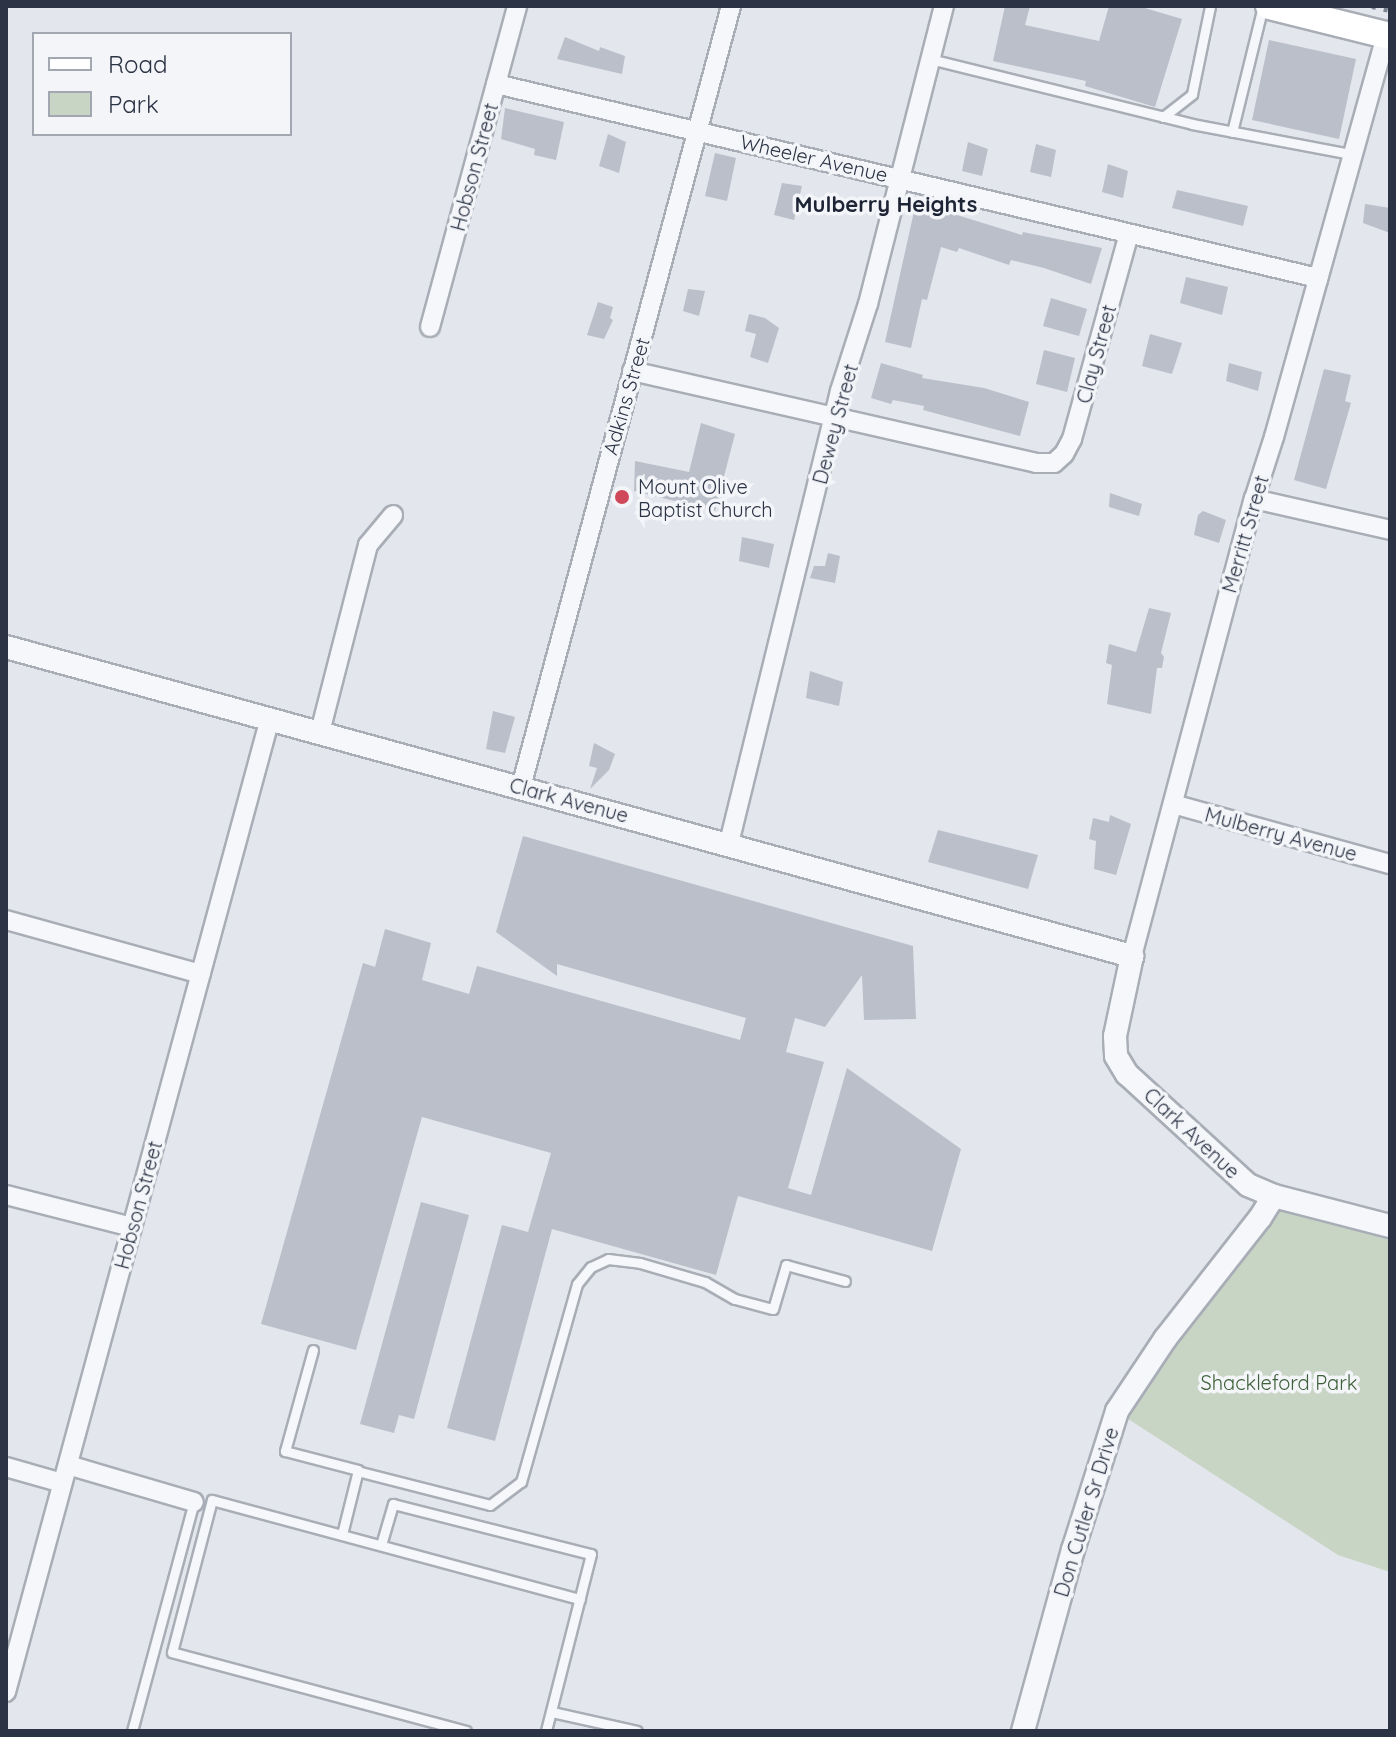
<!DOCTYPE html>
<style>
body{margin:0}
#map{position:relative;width:1396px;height:1737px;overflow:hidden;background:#e3e6ec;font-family:Quicksand,sans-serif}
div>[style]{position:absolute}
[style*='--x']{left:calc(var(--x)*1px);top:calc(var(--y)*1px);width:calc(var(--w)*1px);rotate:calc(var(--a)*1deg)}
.green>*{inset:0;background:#c8d5c5}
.building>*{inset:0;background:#bbbfc9}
.roads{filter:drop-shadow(2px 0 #a8adb6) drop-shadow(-2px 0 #a8adb6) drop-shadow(0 2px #a8adb6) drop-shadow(0 -2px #a8adb6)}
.service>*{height:9px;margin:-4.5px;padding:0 4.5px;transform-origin:4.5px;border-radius:4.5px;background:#f6f7fa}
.minor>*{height:18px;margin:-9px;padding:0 9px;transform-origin:9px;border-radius:9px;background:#f6f7fa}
.tertiary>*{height:22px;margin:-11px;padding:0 11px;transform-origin:11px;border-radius:11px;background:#f6f7fa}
.secondary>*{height:26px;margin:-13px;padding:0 13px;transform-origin:13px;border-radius:13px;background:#fff}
.rail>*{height:5px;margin-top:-2.5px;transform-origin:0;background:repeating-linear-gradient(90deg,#7d8595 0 4px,transparent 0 12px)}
.dots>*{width:22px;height:22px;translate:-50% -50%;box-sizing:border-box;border:4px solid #f3f5f9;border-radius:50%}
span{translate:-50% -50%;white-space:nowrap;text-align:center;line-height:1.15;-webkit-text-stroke:7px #f3f5f9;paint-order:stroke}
.street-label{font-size:20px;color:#2b3344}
.poi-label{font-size:20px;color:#2b3344}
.left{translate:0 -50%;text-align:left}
.park-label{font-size:20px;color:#3e6038}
.neighbourhood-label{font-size:22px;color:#1d2435;font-weight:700}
.frame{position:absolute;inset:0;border:8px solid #2b3344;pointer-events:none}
.legend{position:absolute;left:32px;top:32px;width:260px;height:104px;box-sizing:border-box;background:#f3f5f9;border:2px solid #a3a7b1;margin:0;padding:10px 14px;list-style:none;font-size:24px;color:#2b3344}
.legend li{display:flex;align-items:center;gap:16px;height:40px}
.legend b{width:40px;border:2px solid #a3a7b1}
</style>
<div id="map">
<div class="green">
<div style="clip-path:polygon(1274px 1200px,1390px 1229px,1390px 1572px,1338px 1555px,1119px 1413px)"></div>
</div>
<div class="building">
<div style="clip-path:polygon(1005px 6px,1030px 6px,1025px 25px,1099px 41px,1109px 6px,1138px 6px,1182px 19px,1155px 107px,1085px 86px,1086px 81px,993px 61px)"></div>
<div style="clip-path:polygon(565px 37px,599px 51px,600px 47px,625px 56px,622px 74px,557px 59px)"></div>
<div style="clip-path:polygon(1269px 40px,1356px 59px,1339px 139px,1252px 120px)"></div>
<div style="clip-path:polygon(505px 108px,564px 122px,556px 160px,534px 155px,535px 149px,501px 139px)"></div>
<div style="clip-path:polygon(608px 134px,626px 142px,619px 173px,599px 166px)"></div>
<div style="clip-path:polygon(968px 142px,988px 149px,982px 176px,962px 171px)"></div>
<div style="clip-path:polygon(1036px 144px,1056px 150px,1051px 177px,1030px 172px)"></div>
<div style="clip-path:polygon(715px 153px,736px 158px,727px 201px,705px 196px)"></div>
<div style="clip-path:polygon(1108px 164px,1128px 171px,1123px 198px,1102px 192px)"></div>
<div style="clip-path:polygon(782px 183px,802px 186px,794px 220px,774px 215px)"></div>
<div style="clip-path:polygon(1177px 190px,1248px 206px,1243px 226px,1172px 208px)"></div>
<div style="clip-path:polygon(1365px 204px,1390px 208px,1390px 233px,1363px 223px)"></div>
<div style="clip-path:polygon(915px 207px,947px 212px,1022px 235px,1023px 232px,1102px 248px,1091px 284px,1044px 268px,1011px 260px,1009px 265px,959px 248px,957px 252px,941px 247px,927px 300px,922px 299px,911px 348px,885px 342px)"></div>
<div style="clip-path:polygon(1186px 277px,1228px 287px,1222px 315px,1180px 303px)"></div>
<div style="clip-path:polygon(688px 289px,705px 291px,699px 316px,683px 311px)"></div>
<div style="clip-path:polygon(1051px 298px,1087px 309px,1079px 336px,1043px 326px)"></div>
<div style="clip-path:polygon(598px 302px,613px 307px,610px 318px,613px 320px,604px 339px,587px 335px)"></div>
<div style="clip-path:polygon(749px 314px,765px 318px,779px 328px,768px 363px,750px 357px,756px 334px,745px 331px)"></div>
<div style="clip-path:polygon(1150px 334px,1182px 343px,1172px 374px,1142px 366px)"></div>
<div style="clip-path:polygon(1044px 350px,1075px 358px,1067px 392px,1036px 384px)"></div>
<div style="clip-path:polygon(881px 363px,923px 375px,922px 378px,984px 388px,1029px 402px,1020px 436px,923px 410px,924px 406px,893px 400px,891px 404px,871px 398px)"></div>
<div style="clip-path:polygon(1229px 363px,1262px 372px,1258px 391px,1226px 381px)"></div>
<div style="clip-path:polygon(1324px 369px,1351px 375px,1345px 401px,1351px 403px,1326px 489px,1294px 480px)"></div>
<div style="clip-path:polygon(701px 423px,735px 434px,715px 511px,634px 491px,635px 461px,689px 472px)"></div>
<div style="clip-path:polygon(1110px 493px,1142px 504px,1139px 516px,1109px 507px)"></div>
<div style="clip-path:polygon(1203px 511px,1226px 520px,1219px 543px,1194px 535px,1198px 515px)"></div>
<div style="clip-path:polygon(742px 537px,774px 544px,769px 568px,739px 561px)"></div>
<div style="clip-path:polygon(828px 553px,840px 556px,835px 583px,810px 578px,814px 566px,825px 566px)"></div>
<div style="clip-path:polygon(1149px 608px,1171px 613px,1161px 653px,1164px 657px,1162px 668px,1157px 668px,1151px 714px,1107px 704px,1112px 665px,1106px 663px,1109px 644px,1136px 652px)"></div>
<div style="clip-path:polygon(810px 671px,843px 682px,839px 706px,806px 698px)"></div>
<div style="clip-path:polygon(493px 711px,515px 717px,505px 753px,486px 749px)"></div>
<div style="clip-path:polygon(594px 743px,615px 754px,609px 770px,590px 789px,597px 768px,589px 766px)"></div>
<div style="clip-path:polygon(1110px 815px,1131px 824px,1116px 875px,1094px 869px,1096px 841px,1089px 839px,1093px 818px,1109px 822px)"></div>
<div style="clip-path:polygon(938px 830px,1038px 855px,1028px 889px,928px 862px)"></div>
<div style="clip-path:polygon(523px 836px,913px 946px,916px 1019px,864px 1020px,862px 975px,825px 1027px,795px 1018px,786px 1052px,824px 1062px,788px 1188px,811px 1195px,847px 1068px,961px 1149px,932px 1251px,738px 1196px,716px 1275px,552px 1229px,495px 1441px,447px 1428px,502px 1225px,528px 1232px,551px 1153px,422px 1117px,356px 1350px,261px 1324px,363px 963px,375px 967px,385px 929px,431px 943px,422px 980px,469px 994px,477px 966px,740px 1040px,746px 1018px,557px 964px,557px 976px,496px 932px)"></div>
<div style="clip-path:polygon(421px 1202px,469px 1215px,414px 1419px,399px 1415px,394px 1433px,360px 1424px)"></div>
</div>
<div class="roads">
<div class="service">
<div style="--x:930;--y:59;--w:270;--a:13.9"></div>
<div style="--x:1192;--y:124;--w:162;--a:10.7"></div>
<div style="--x:1163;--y:117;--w:37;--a:-38"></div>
<div style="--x:1192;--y:94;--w:90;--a:-78.4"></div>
<div style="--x:1232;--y:132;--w:130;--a:-76.2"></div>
<div style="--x:313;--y:1350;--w:105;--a:105.5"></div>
<div style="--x:285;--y:1451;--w:75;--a:14.6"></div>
<div style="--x:358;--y:1470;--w:66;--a:104"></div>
<div style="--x:357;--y:1471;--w:137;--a:14.3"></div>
<div style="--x:490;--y:1505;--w:39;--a:-37"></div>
<div style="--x:521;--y:1482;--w:206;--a:-74.2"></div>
<div style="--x:577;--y:1284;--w:22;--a:-51"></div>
<div style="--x:591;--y:1267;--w:19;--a:-25"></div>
<div style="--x:608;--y:1259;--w:32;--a:7"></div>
<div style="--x:640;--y:1263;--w:68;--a:16.3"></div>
<div style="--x:705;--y:1282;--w:34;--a:30"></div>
<div style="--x:735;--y:1299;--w:39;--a:15"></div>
<div style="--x:773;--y:1309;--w:46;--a:-73.5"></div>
<div style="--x:786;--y:1265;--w:61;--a:15.2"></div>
<div style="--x:381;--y:1545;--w:43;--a:-73.7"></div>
<div style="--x:393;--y:1504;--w:204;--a:14.2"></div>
<div style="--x:591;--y:1554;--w:183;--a:104.3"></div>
<div style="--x:552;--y:1712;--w:87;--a:12.6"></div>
<div style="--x:132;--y:1731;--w:237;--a:-74.9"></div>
<div style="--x:466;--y:1731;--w:304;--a:-165"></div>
<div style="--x:172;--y:1652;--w:157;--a:-75.3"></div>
<div style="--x:212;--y:1500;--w:381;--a:15.1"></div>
</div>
<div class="minor">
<div style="--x:496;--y:84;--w:845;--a:13.28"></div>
<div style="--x:430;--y:327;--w:333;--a:-74.8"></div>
<div style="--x:632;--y:371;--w:414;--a:12.8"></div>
<div style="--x:1036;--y:463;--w:18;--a:0"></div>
<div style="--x:1054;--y:463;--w:13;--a:-42"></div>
<div style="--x:1064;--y:454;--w:17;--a:-62"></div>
<div style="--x:1072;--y:439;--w:213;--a:-74.5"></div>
<div style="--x:1254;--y:499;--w:139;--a:12.8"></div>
<div style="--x:320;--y:732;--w:193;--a:-75.6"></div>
<div style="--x:368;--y:545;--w:39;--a:-50"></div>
<div style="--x:521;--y:787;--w:809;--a:-74.95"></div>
<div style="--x:1173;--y:804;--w:225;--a:15.5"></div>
<div style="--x:729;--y:843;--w:465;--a:-76.2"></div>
<div style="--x:840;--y:391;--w:91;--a:-72.2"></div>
<div style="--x:868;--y:304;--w:308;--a:-75.7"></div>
<div style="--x:6;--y:920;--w:202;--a:15.5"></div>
<div style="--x:1132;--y:956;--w:473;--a:-75.1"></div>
<div style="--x:1254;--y:499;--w:65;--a:-72.1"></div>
<div style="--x:1274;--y:437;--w:416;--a:-74.4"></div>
<div style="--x:6;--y:1195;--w:130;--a:14.3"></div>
<div style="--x:68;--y:1465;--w:131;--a:16.4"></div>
<div style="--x:6;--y:1467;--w:58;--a:15.9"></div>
<div style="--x:6;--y:1692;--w:1009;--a:-74.83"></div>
</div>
<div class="tertiary">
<div style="--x:6;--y:647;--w:1168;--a:15.35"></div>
<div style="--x:1132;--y:956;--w:82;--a:102"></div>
<div style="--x:1115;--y:1036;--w:20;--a:87"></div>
<div style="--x:1116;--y:1056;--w:21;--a:59"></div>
<div style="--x:1127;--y:1074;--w:164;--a:42.5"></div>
<div style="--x:1248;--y:1185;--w:28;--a:23"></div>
<div style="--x:1274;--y:1196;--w:120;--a:14.5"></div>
<div style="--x:1023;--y:1731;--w:188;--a:-74.6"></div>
<div style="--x:1073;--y:1550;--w:146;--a:-72.4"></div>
<div style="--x:1117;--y:1411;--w:87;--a:-56.3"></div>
<div style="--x:1165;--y:1339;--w:154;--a:-51.9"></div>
<div style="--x:1260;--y:1218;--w:26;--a:-58"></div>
</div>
<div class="secondary">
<div style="--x:1269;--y:6;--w:125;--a:13.9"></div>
</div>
</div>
<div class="rail">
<div style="--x:1372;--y:6;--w:18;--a:13"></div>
</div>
<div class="dots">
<div style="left:622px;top:497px;background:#d0495a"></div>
</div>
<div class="street-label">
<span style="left:814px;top:158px;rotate:13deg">Wheeler Avenue</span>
<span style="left:474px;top:167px;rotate:-75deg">Hobson Street</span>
<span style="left:1096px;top:354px;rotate:-75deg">Clay Street</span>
<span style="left:626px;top:396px;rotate:-74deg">Adkins Street</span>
<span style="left:835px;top:424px;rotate:-75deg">Dewey Street</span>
<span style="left:1245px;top:534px;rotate:-74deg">Merritt Street</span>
<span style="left:569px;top:800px;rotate:15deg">Clark Avenue</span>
<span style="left:1281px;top:834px;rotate:15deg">Mulberry Avenue</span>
<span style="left:1192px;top:1133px;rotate:43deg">Clark Avenue</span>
<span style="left:138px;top:1205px;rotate:-75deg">Hobson Street</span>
<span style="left:1086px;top:1512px;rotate:-73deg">Don Cutler Sr Drive</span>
</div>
<div class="poi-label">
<span class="left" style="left:638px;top:498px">Mount Olive<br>Baptist Church</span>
</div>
<div class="park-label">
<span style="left:1279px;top:1382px">Shackleford Park</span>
</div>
<div class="neighbourhood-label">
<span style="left:886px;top:205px">Mulberry Heights</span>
</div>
<div class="frame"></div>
<ul class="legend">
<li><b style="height:10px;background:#fff"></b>Road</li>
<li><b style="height:22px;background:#c8d5c5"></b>Park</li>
</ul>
</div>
